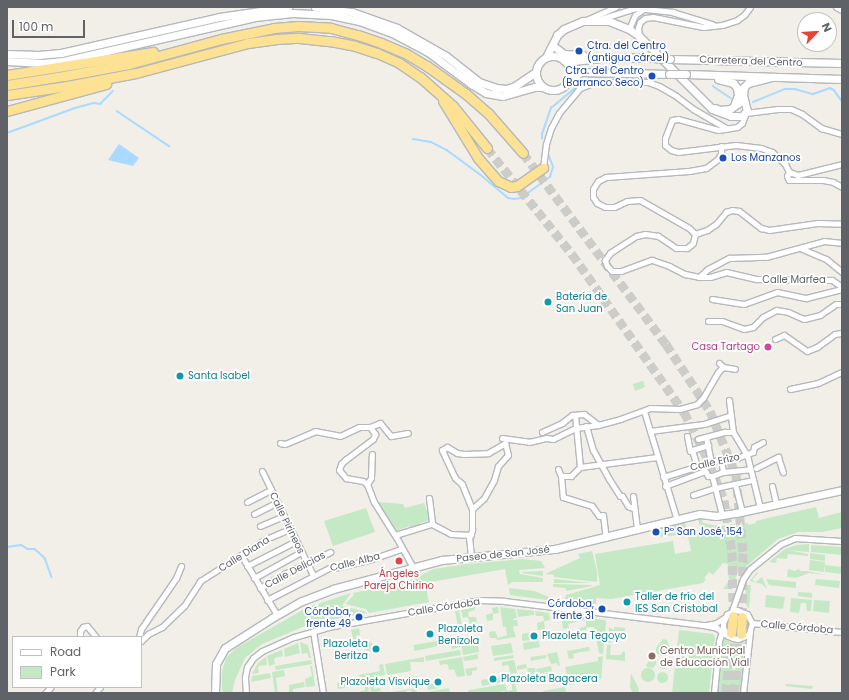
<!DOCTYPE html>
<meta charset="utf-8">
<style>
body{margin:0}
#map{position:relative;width:849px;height:700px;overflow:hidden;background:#f1efe8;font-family:Poppins,sans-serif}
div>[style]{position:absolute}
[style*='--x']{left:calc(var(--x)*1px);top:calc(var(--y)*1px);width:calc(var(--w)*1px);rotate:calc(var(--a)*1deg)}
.green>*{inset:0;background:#c5e8c5}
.round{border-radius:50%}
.water>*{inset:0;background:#aadaff}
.stream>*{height:1.5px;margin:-0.75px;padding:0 0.75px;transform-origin:0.75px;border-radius:0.75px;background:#aadaff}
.highway-tunnel>*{height:9px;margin-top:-4.5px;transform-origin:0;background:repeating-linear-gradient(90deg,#ccccc8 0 9px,transparent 0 13.5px)}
.roads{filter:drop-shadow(1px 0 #b5b8bc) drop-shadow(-1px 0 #b5b8bc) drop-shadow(0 1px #b5b8bc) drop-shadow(0 -1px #b5b8bc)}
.street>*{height:5px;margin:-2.5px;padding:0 2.5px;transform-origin:2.5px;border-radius:2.5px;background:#fff}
.secondary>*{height:7px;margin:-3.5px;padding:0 3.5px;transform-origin:3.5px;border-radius:3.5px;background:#fff}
.secondary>.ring{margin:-3.5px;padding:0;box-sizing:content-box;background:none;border:7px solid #fff;border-radius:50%}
.highway>*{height:9px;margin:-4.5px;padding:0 4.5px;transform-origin:4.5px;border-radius:4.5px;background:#fde293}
.bridges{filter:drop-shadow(1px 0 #b6babf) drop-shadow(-1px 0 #b6babf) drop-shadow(0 1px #b6babf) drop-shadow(0 -1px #b6babf)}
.secondary-bridge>*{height:7px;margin:-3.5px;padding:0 3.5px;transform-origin:3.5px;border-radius:3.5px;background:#fff}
.dots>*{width:11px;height:11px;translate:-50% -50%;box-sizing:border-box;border:2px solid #fff;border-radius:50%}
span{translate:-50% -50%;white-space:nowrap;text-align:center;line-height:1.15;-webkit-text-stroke:3.5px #fff;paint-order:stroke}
.transit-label{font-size:10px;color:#164399}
.left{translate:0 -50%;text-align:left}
.right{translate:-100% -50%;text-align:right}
.street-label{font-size:10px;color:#5f6368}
.culture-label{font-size:10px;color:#0d838f}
.hotel-label{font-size:10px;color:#b23c85}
.health-label{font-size:10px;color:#be3a42}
.education-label{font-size:10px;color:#785e54}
.frame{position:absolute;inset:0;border:8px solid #5f6368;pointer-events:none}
.legend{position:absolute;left:12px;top:636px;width:130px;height:52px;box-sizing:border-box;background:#fff;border:1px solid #bfc1c3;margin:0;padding:5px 7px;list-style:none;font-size:12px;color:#5f6368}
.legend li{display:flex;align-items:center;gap:8px;height:20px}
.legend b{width:20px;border:1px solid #bfc1c3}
.north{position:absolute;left:797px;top:12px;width:40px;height:40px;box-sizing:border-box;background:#fff;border:1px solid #bfc1c3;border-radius:50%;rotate:65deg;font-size:11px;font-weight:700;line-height:16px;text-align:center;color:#5f6368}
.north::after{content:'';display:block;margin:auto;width:14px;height:18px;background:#ea4335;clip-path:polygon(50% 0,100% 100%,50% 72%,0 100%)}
.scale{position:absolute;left:12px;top:20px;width:73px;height:18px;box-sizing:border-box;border:2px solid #5f6368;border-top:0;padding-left:5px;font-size:12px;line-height:14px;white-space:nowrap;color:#5f6368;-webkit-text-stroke:3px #fff;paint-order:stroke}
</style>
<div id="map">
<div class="green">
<div style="clip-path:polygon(643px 381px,645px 387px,635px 391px,633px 384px)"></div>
<div style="clip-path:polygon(377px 502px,403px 504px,405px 508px,424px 503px,430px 520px,420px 523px,421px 526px,411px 529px,410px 526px,395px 531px)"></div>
<div style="clip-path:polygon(816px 507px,819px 518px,842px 512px,842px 528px,822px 532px,798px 532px,778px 539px,742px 570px,739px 570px,731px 589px,723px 589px,729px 581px,728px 564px,723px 563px,713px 575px,709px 572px,704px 578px,706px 579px,703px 583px,611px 599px,596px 598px,596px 606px,564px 602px,566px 595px,600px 585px,595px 554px,673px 541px,675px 554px,691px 551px,688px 536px,701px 531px,698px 519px,701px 518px,703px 523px,718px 526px,748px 523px,748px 525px,756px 523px,756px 521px)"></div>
<div style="clip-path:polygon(366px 508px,375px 532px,333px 546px,324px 521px)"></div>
<div style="clip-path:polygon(685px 521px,687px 534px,661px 537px,659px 533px,662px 532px,663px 527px)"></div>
<div style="clip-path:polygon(809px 544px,809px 552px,788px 550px,808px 554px,808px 556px,788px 554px,787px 559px,777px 558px,776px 563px,769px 562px,785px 549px,796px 545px)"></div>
<div style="clip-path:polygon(811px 545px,842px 547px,842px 555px,811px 552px)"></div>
<div style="clip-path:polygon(592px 551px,597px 572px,597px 582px,554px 577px,554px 575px,545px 574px,580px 558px,578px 554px)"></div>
<div style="clip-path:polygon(810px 553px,825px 555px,825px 561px,810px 559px)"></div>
<div style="clip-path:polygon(523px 559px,541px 561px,545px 568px,519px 570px,520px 574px,543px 578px,543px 582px,513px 582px,508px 585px,505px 569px,425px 583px,429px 602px,369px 613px,366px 609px,345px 604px,354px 595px,353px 593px,407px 581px,408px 584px,410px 583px,409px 581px,434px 569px,467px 564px)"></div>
<div style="clip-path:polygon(810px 560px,825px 562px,824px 572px,809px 570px)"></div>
<div style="clip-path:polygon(825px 565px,842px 567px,842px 574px,825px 572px)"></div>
<div style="clip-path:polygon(788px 569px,795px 571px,799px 569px,800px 571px,807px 571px,826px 575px,809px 573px,796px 578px,787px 577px)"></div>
<div style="clip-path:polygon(543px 571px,543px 576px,522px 573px,522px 572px)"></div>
<div style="clip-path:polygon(757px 572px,758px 573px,752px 580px,756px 582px,762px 577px,767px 589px,762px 584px,750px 581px)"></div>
<div style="clip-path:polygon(554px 579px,591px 583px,554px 583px)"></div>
<div style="clip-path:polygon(766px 579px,796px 582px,796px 588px,769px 585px)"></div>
<div style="clip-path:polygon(816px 579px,840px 581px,839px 588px,815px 585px)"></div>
<div style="clip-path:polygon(553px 584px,591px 585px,592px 586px,566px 591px,566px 588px,553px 587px)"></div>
<div style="clip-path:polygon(747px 585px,751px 585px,749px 609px,744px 601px)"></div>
<div style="clip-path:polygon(509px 588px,534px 591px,549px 597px,547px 600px,510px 595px)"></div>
<div style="clip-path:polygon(798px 592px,812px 593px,812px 598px,798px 596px)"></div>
<div style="clip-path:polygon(351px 593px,342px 606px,364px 611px,367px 613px,310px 624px,262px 644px,245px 658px,235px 680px,232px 693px,224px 693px,222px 690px,222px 671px,226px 658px,236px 648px,308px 607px)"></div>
<div style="clip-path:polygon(766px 595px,785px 597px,783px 609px,765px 607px)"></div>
<div style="clip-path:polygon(791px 598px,812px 600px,811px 611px,807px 611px,806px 603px,801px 603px,799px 613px,790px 612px)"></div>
<div style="clip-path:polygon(814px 600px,830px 601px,829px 613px,813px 611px)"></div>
<div style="clip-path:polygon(660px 606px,661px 614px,639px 611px,638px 609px)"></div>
<div style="clip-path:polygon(475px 607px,475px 610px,468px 612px,469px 617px,476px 617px,477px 623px,470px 624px,468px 617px,463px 618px,461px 610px)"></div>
<div style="clip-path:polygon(498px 607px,499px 613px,493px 614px,493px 620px,487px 621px,486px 615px,493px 613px,492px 608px)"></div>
<div style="clip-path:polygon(500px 607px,515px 609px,517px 618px,513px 619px,513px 620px,517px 620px,518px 626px,514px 626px,513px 628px,516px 637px,498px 640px,495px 638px,490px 638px,489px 632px,495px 631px,498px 638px,507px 635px,506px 627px,503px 627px)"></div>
<div style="clip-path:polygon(517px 609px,534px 611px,534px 615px,518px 617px)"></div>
<div style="clip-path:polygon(459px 610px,462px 626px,458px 626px,455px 611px)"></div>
<div style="clip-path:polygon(535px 611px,549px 613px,550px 620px,544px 621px,545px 629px,538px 630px,537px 623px,544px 621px,543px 616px,536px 616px)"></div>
<div style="clip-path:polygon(561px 615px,605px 620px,606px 622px,603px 654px,599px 653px,594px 627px,587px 627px,586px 630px,577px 631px,577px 629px,586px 626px,586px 621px,583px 620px,568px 624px,569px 628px,563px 629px)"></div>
<div style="clip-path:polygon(609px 627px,614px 630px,614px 627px,625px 628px,624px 636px,612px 635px,611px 643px,608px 642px)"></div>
<div style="clip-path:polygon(359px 628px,360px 635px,356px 636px,356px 643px,354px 643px,351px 630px)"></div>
<div style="clip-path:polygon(679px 630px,713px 634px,715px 637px,709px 693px,672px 693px)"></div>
<div style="clip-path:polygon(537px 631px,538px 639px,523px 641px,522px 640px,522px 634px)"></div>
<div style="clip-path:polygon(586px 631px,588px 639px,579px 640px,578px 633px)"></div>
<div style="clip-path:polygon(458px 637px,460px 647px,452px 649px,451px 645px,449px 644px,414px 651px,414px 645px)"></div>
<div style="clip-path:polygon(722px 637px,732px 643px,747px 642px,742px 693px,715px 693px)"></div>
<div style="clip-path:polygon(663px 639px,667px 640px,669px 646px,666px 651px,656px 655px,656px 648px)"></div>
<div style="clip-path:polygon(538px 640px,540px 647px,524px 650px,523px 643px)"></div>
<div class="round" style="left:363.5px;top:641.5px;width:9px;height:9px"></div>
<div style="clip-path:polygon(300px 642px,308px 645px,311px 658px,309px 658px,307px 653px,302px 654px)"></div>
<div style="clip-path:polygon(474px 642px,475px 645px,478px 645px,479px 652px,463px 655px,461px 644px)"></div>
<div style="clip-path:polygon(298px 643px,300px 653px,285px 657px,284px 649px)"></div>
<div style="clip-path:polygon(511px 643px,513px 653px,493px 656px,491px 646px)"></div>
<div style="clip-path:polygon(607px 645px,611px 645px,610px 655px,621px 655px,623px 651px,625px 652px,625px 661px,606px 659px)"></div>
<div style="clip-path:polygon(589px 647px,590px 651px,580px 652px,573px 654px,574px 658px,569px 659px,567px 651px)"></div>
<div style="clip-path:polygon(282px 650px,283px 656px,275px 658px,274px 659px,275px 664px,269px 666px,267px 656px)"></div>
<div style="clip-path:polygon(460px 650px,461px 655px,426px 661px,425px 656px)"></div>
<div style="clip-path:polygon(557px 652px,560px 665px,558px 666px,557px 663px,551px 664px,547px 654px)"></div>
<div style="clip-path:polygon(478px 654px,478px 659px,464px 661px,463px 657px)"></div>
<div style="clip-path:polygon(513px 655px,514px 658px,494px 661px,494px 658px)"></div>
<div style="clip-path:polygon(546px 655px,546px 658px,531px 661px,530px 657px)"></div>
<div style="clip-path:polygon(603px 656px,601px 679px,569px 685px,565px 667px,598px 661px,598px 657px)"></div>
<div style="clip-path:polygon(266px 657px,267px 665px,259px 666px,258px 668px,259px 673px,252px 674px,258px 663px)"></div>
<div style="clip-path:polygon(424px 657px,424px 662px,410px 662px,411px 671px,387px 675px,385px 664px)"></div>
<div style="clip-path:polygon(462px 657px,465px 676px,457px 677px,454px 669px,449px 670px,448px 665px,446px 664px,440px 665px,439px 661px)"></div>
<div style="clip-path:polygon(651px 658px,656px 660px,656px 664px,653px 668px,647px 667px,646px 665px)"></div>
<div class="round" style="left:658.5px;top:659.5px;width:9px;height:9px"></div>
<div style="clip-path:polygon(311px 660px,312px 664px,276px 670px,275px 666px)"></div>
<div style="clip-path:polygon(514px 660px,517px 673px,510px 674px,509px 667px,508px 665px,502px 666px,502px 662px)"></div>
<div style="clip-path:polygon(383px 664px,385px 675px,360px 680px,359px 675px,380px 671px,379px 665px)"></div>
<div style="clip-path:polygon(526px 664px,527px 668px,535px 668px,536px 675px,529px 676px,527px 668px,517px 670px,517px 666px)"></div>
<div style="clip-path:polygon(310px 666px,312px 666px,315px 686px,306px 687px,305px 679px,312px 676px)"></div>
<div style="clip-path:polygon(551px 666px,552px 671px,537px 674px,536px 669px)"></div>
<div style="clip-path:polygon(477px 667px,477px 670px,472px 671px,472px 675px,467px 676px,465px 669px)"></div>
<div class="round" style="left:641px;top:668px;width:14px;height:14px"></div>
<div style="clip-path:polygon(284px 670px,285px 676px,276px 678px,278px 693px,275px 693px,272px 672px)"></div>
<div class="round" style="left:656.5px;top:671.5px;width:11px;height:11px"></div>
<div style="clip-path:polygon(552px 672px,553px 680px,543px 682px,542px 674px)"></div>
<div style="clip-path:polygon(270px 673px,271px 678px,251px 682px,252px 676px)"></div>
<div style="clip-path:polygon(631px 673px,639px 689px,638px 693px,633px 693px,630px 687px)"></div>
<div style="clip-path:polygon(395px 675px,394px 680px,381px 682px,380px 678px)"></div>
<div style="clip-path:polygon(541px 675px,542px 682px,529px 683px,529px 677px)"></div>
<div style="clip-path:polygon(418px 676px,419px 684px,409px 687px,407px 678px)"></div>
<div style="clip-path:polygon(502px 676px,504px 682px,494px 684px,492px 678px)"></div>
<div style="clip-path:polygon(379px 678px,379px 682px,373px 684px,374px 689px,380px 688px,381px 691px,371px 693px,369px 680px)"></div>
<div style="clip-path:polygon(491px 678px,492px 684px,482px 686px,481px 680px)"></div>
<div style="clip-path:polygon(367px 680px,369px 693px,356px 693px,365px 690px,365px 685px,355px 686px,354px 682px)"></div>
<div style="clip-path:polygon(352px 681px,353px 686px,338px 689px,337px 683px)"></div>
<div style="clip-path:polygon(304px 682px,305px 687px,293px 689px,293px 693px,289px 693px,289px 685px)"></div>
<div style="clip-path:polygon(438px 682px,439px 688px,428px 690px,427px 684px)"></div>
<div style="clip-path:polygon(515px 682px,517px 692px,507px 693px,504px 691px,495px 693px,467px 693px,469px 690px,505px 684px,507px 691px,512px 690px,512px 683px)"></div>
<div style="clip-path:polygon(786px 684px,813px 686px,812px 689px,785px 686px)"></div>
<div style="clip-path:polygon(565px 687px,566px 692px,544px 693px,543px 691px)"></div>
<div style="clip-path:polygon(416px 688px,417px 693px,412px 693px,411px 690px,406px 691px,406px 693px,386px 693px)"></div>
<div style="clip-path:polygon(449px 688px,450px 692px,429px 693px,428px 692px)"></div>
</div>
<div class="water">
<div style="clip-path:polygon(119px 144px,139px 158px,133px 166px,108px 160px)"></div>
</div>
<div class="stream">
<div style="--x:713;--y:86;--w:22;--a:34"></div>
<div style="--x:753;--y:102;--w:35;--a:-22"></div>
<div style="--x:785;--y:89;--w:10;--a:0"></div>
<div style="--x:795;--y:89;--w:19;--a:16"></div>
<div style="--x:813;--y:94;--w:18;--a:-19"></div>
<div style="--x:830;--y:88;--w:4;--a:27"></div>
<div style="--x:834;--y:90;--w:14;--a:54"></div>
<div style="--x:117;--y:111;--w:63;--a:33.9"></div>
<div style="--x:7;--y:133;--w:72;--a:-20.2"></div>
<div style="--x:75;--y:108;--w:20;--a:-15"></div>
<div style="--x:94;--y:103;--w:6;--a:9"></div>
<div style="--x:100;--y:104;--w:18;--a:-45"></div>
<div style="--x:413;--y:139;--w:18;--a:9"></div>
<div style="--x:431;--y:142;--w:18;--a:27"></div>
<div style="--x:447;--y:150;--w:42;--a:36.3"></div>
<div style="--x:481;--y:175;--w:35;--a:40"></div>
<div style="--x:508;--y:198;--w:6;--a:9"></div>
<div style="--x:514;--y:199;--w:7;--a:-8"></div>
<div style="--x:521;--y:198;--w:36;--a:-36"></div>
<div style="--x:550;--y:177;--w:10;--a:-73"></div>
<div style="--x:553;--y:167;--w:14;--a:-111"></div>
<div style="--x:542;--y:139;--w:5;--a:-90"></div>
<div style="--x:542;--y:134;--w:28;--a:-71"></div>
<div style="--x:551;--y:108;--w:44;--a:-39.5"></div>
<div style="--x:585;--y:80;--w:9;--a:-18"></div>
<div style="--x:594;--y:77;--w:65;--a:0.9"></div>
<div style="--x:7;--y:547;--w:14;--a:-8"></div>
<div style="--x:21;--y:545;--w:8;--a:30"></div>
<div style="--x:28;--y:549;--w:7;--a:0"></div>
<div style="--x:35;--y:549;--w:13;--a:42"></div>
<div style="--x:45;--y:558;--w:20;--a:70"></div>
</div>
<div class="highway-tunnel">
<div style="--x:487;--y:148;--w:136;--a:51.3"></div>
<div style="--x:572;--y:254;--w:194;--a:54.7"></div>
<div style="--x:684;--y:412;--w:44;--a:62.9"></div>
<div style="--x:704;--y:451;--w:53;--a:67.8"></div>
<div style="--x:724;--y:500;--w:53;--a:81.3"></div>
<div style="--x:732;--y:552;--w:60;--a:89"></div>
<div style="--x:523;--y:153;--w:239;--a:53.2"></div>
<div style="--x:666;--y:344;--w:80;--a:56.7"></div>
<div style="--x:710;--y:411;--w:69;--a:67.9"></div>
<div style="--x:736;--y:475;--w:78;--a:84.9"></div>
<div style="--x:743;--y:553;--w:64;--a:90.9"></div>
<div style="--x:726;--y:693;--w:60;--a:-85.2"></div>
<div style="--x:734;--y:693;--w:59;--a:-83.2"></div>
</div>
<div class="roads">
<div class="street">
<div style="--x:836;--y:7;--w:7;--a:27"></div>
<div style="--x:672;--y:12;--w:42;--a:16.7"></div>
<div style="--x:597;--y:20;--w:41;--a:-17.1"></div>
<div style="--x:636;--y:8;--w:38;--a:6"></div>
<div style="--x:584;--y:21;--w:35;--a:-24"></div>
<div style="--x:629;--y:29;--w:15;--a:-67"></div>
<div style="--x:635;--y:15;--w:12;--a:-35"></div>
<div style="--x:639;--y:36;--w:8;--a:-97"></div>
<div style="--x:638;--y:28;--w:6;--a:-72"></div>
<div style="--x:640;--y:22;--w:6;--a:-39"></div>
<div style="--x:645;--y:18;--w:8;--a:-7"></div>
<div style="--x:653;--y:17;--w:51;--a:11.3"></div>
<div style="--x:703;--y:27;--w:19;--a:-6"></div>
<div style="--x:722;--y:25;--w:16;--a:-18"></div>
<div style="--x:737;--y:20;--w:9;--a:-36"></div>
<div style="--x:744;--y:15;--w:10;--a:-53"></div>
<div style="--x:746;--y:113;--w:32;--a:-7"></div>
<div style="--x:778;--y:109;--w:13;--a:0"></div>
<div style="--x:791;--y:109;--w:12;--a:24"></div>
<div style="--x:802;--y:114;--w:24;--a:36"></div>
<div style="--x:821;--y:128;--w:22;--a:16"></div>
<div style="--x:745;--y:115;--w:9;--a:111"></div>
<div style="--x:742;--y:123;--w:6;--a:141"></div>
<div style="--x:737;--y:127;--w:19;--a:171"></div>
<div style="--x:718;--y:130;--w:41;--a:-164.6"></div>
<div style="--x:678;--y:119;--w:6;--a:171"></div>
<div style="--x:672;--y:120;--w:19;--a:111"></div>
<div style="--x:665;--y:138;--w:7;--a:90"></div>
<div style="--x:665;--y:145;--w:8;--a:40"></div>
<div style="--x:671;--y:150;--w:7;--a:16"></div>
<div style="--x:678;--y:152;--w:58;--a:-6.9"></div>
<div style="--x:736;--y:145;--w:25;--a:7"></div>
<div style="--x:761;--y:148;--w:12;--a:20"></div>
<div style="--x:772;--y:152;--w:18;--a:43"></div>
<div style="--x:785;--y:164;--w:9;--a:63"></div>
<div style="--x:789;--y:172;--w:9;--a:18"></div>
<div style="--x:798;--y:175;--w:45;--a:-14"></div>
<div style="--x:543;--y:168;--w:24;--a:-83"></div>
<div style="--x:546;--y:144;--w:17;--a:-73"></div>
<div style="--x:551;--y:128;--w:17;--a:-62"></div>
<div style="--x:559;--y:113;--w:33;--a:-50"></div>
<div style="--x:580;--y:88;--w:14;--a:-21"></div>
<div style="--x:593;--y:83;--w:18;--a:-3"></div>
<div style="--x:611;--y:82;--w:37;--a:0"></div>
<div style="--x:648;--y:82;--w:12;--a:20"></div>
<div style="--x:659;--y:86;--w:20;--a:30"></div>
<div style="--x:676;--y:96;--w:21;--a:37"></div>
<div style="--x:693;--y:109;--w:39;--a:30"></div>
<div style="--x:789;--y:172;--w:4;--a:117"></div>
<div style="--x:787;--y:176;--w:4;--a:63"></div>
<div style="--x:789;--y:180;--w:34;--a:0"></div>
<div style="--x:823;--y:180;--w:10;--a:11"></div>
<div style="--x:833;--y:182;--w:10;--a:29"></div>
<div style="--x:695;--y:234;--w:9;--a:103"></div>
<div style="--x:693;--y:243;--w:8;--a:140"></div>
<div style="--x:687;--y:248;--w:11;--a:180"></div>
<div style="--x:676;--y:248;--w:22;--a:-146"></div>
<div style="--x:658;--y:236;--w:13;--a:-171"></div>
<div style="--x:645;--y:234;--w:9;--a:167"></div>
<div style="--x:636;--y:236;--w:31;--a:147"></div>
<div style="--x:610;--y:253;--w:9;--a:126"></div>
<div style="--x:605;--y:260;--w:6;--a:72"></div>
<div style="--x:607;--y:266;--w:7;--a:45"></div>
<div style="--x:612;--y:271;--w:9;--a:0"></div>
<div style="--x:621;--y:271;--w:33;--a:-20"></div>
<div style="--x:652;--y:260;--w:18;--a:19"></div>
<div style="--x:669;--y:266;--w:18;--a:27"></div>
<div style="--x:685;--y:274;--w:14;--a:12"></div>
<div style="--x:699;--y:277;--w:11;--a:0"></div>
<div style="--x:710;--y:277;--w:17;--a:-17"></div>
<div style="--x:726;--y:272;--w:32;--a:13"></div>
<div style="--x:757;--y:279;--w:75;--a:0.8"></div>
<div style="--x:832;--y:280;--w:12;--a:35"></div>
<div style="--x:695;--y:234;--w:8;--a:-135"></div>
<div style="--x:689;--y:228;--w:56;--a:-150.3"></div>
<div style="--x:640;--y:200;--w:13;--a:176"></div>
<div style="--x:627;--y:201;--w:14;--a:155"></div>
<div style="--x:614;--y:207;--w:9;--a:180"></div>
<div style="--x:605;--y:207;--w:9;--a:-153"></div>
<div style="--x:597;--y:203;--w:7;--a:-124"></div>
<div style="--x:593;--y:197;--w:8;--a:-90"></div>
<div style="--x:593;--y:189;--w:9;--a:-58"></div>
<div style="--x:598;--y:181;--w:9;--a:-27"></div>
<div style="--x:606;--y:177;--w:83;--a:-4.1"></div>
<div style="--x:689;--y:171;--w:17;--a:-10"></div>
<div style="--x:706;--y:168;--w:15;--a:-37"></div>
<div style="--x:718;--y:159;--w:6;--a:-59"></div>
<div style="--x:721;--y:154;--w:8;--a:-90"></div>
<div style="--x:695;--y:234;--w:13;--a:-18"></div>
<div style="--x:707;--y:230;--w:11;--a:-34"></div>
<div style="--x:716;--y:224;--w:16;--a:-50"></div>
<div style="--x:726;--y:212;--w:6;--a:-18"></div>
<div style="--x:732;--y:210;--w:7;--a:8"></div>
<div style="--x:739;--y:211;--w:28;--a:38"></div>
<div style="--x:761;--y:228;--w:8;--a:14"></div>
<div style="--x:769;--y:230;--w:49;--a:-8.1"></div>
<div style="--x:818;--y:223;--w:24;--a:2"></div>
<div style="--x:800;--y:248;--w:28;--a:23"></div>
<div style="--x:826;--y:259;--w:21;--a:39"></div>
<div style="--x:699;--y:277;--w:12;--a:-42"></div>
<div style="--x:708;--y:269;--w:24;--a:-28"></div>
<div style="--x:729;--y:258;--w:37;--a:-2"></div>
<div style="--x:766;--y:257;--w:60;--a:-15.4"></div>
<div style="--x:824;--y:241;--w:18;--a:6"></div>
<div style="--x:712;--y:299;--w:32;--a:9"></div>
<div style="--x:744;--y:304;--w:35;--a:-20"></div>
<div style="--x:777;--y:292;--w:30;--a:12"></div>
<div style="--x:806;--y:298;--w:37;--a:-14"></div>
<div style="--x:708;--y:321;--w:14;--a:0"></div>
<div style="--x:722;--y:321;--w:23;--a:20"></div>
<div style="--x:744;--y:329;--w:9;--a:-13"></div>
<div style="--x:753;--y:327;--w:14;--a:-45"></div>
<div style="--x:763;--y:317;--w:15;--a:-28"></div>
<div style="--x:776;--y:310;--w:12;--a:9"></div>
<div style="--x:788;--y:312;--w:17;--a:24"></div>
<div style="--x:804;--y:319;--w:16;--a:-14"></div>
<div style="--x:820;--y:315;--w:19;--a:-35"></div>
<div style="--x:836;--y:304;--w:6;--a:0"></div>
<div style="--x:775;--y:339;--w:10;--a:-24"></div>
<div style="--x:784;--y:335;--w:28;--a:35"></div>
<div style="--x:807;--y:351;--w:11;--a:-22"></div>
<div style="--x:817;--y:347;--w:22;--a:-36"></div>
<div style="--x:835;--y:334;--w:7;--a:-8"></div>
<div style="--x:719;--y:363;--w:6;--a:45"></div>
<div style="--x:723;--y:367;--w:12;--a:9"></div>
<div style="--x:790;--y:389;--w:29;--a:-12"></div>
<div style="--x:818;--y:383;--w:26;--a:-25"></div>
<div style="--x:729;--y:400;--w:32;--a:83"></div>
<div style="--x:733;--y:432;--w:27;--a:59"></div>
<div style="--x:747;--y:455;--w:55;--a:76.2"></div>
<div style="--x:644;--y:411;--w:114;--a:73.2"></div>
<div style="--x:586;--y:426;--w:25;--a:74"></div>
<div style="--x:593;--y:450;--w:33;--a:61"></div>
<div style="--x:609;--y:479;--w:20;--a:57"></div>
<div style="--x:620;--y:496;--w:2;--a:0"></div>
<div style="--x:622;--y:496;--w:12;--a:59"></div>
<div style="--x:628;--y:506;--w:5;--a:22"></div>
<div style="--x:370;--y:427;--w:11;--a:-22"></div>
<div style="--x:380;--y:423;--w:17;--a:50"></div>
<div style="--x:391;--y:436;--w:17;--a:-10"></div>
<div style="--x:650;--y:431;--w:54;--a:-7.4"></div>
<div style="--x:704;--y:424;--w:28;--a:-18"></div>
<div style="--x:542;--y:432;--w:22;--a:-24"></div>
<div style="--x:562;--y:423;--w:13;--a:-39"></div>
<div style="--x:572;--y:415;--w:12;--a:-5"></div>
<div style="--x:584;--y:414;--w:18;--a:38"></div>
<div style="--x:598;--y:425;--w:23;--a:-15"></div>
<div style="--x:620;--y:419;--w:32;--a:-20"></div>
<div style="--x:650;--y:408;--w:30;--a:2"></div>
<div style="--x:680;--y:409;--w:18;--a:-16"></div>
<div style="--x:697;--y:404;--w:8;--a:-45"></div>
<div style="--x:703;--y:398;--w:30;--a:-60"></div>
<div style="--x:718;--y:372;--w:7;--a:-45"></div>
<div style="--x:687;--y:436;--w:15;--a:79"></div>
<div style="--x:690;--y:451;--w:2;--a:-27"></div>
<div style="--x:692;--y:450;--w:17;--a:73"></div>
<div style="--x:706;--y:437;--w:25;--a:79"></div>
<div style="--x:502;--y:438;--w:27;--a:8"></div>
<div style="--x:529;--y:442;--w:17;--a:-13"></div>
<div style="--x:546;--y:438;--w:7;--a:8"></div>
<div style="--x:553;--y:439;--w:25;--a:-26"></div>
<div style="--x:576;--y:428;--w:22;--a:-8"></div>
<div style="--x:698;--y:439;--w:28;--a:-15"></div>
<div style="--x:725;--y:432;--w:8;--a:0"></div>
<div style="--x:280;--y:443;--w:5;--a:11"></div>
<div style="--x:285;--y:444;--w:33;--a:-23"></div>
<div style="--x:315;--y:431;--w:25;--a:11"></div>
<div style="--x:340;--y:436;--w:21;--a:-25"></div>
<div style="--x:359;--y:427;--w:11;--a:0"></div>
<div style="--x:370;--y:427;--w:9;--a:54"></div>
<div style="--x:375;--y:434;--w:5;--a:112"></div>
<div style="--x:373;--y:439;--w:34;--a:143"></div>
<div style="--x:346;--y:459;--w:7;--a:135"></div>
<div style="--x:341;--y:464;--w:6;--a:108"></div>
<div style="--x:339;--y:470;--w:11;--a:49"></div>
<div style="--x:346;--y:478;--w:17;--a:10"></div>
<div style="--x:363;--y:481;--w:5;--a:37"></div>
<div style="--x:367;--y:484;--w:19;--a:69"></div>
<div style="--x:374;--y:502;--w:39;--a:58"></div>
<div style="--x:395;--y:535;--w:38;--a:61"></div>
<div style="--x:692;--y:450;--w:17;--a:-17"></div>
<div style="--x:721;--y:459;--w:13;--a:81"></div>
<div style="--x:701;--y:464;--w:14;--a:60"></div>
<div style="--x:708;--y:476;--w:4;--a:0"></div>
<div style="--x:712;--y:476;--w:40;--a:75.6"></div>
<div style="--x:580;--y:467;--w:78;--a:-7.4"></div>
<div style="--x:756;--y:468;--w:25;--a:-27"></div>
<div style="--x:778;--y:457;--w:16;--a:72"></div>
<div style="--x:558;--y:469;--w:8;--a:67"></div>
<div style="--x:561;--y:476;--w:21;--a:85"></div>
<div style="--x:563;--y:497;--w:30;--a:17"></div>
<div style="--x:592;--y:506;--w:12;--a:55"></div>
<div style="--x:599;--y:516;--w:4;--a:-14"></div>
<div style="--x:603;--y:515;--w:23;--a:83"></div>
<div style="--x:262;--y:471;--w:116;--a:63.9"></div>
<div style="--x:561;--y:476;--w:10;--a:0"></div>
<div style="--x:571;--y:476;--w:13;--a:-45"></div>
<div style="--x:580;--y:467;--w:52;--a:-95.5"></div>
<div style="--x:712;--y:476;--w:12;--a:-20"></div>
<div style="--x:723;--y:472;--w:27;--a:-6"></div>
<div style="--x:663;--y:477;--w:61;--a:-17.2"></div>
<div style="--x:721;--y:459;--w:16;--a:-4"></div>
<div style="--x:737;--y:458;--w:17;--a:-21"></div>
<div style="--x:753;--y:452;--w:5;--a:-79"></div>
<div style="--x:754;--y:447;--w:10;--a:-29"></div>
<div style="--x:367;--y:484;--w:7;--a:-56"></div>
<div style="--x:371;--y:478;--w:24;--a:-88"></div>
<div style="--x:735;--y:484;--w:29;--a:76"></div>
<div style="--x:665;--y:486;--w:43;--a:-20.6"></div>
<div style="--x:772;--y:486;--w:18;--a:77"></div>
<div style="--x:693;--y:495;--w:23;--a:-18"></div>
<div style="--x:715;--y:488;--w:39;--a:-12"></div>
<div style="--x:633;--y:496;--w:34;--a:83"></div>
<div style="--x:429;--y:498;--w:26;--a:83"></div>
<div style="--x:247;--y:502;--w:27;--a:-27"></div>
<div style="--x:254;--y:514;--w:25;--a:-27"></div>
<div style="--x:260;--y:526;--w:25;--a:-23"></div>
<div style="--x:395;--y:535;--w:39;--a:-17"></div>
<div style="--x:432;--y:524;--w:21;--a:28"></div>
<div style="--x:451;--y:534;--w:20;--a:3"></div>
<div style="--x:241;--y:555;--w:70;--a:59"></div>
<div style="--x:471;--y:556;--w:18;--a:-96"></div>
<div style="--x:469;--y:538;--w:9;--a:-69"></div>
<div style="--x:472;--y:530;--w:21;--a:-90"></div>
<div style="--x:472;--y:509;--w:27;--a:-112"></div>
<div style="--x:462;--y:484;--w:9;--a:-139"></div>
<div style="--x:455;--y:478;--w:31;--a:-115"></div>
<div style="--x:442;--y:450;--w:6;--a:-31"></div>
<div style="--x:447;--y:447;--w:12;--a:31"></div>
<div style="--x:457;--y:453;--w:7;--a:8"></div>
<div style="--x:464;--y:454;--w:24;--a:-2"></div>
<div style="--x:488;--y:453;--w:20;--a:-30"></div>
<div style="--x:505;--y:443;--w:12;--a:76"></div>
<div style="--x:508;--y:455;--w:15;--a:132"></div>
<div style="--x:498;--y:466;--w:15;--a:106"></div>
<div style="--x:494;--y:480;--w:21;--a:119"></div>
<div style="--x:484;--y:498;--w:16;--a:137"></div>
<div style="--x:247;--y:566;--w:55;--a:-27"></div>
<div style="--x:254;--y:578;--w:54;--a:-29"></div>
<div style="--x:260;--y:588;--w:30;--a:-30"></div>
<div style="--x:286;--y:573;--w:49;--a:-25.5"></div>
<div style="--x:267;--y:600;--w:70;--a:-27.3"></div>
<div style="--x:329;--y:568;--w:5;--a:0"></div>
<div style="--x:334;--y:568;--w:36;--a:-13"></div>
<div style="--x:369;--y:560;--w:34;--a:-19"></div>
<div style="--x:732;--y:611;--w:34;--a:-71"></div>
<div style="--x:743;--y:579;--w:12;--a:-55"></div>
<div style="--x:750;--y:569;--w:40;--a:-39"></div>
<div style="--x:781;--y:544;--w:15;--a:-23"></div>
<div style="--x:795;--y:538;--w:47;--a:3.7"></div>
<div style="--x:752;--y:623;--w:90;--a:5.7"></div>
<div style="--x:706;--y:625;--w:10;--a:-11"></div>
<div style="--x:716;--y:623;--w:9;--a:-32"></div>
<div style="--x:313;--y:631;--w:63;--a:80.8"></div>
<div style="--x:80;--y:637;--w:6;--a:-90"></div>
<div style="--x:80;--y:631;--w:5;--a:-53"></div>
<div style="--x:83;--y:627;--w:4;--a:-14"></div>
<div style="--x:87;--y:626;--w:14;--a:51"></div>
<div style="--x:139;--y:637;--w:8;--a:-76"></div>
<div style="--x:141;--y:629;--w:62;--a:-55.5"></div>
<div style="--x:176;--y:578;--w:13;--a:-67"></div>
<div style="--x:141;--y:641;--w:10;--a:-45"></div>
<div style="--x:148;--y:634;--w:16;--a:-27"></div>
<div style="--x:162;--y:627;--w:30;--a:-44"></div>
<div style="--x:184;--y:606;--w:30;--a:-57"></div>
<div style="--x:200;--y:581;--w:78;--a:-32.5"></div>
<div style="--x:266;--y:539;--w:25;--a:-23"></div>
<div style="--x:45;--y:693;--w:8;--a:-45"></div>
<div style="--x:95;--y:693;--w:8;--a:-50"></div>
<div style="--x:246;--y:693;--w:16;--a:-94"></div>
<div style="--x:245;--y:677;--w:10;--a:-79"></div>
<div style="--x:247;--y:667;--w:11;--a:-56"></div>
<div style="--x:253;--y:658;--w:11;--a:-38"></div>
<div style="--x:262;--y:651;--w:35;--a:-24"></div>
<div style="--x:294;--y:637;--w:35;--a:-16"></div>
<div style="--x:328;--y:627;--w:153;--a:-10.1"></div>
<div style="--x:479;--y:600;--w:25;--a:2"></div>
<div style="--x:504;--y:601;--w:200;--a:6.9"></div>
<div style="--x:703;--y:625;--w:14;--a:12"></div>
<div style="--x:717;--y:628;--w:6;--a:39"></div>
<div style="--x:722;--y:632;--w:7;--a:34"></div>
<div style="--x:728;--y:636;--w:5;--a:22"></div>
<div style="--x:733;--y:638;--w:5;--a:11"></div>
<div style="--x:738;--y:639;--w:11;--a:-22"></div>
<div style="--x:748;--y:635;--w:5;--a:-68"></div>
<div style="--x:750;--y:630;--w:7;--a:-74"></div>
<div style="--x:752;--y:623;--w:10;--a:-119"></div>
<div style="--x:747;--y:614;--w:11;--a:-158"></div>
<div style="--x:737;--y:610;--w:11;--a:158"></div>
<div style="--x:727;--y:614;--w:10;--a:114"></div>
<div style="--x:723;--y:623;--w:5;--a:90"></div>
<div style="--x:723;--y:628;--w:9;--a:58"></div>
<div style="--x:714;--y:693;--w:52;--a:-84.5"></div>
<div style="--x:719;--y:641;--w:13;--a:-72"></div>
<div style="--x:743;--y:693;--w:61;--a:-83.5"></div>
</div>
<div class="secondary">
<div style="--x:315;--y:7;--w:37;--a:8"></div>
<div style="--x:352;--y:12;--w:48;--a:19.6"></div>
<div style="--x:397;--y:28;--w:56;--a:29.7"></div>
<div style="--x:446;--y:56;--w:42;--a:38.2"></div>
<div style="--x:479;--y:82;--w:18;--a:19"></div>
<div style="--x:496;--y:88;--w:10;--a:6"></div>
<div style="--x:506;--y:89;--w:9;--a:-18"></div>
<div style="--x:515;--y:86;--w:25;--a:-34"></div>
<div style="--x:556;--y:48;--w:10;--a:37"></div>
<div style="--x:564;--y:54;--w:19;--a:3"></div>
<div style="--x:7;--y:54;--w:31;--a:2"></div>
<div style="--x:38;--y:55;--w:23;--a:-5"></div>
<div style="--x:61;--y:53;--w:162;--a:-12.8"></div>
<div style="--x:219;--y:17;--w:70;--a:-8.2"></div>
<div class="ring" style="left:536px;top:56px;width:27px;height:27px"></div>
<div style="--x:546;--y:57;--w:25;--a:-63"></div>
<div style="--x:557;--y:35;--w:9;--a:-41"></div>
<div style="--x:564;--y:29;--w:21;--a:-23"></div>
<div style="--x:583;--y:21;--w:26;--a:0"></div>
<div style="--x:609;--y:21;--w:22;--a:22"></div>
<div style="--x:629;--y:29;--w:12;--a:35"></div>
<div style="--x:639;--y:36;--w:103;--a:45"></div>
<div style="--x:712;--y:109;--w:20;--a:20"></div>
<div style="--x:731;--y:116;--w:11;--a:0"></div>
<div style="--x:742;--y:116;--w:7;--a:-45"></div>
<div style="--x:747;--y:111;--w:16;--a:-104"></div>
<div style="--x:743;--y:95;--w:8;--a:-83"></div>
<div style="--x:744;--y:87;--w:6;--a:-45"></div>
<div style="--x:748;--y:83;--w:25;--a:-14"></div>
<div style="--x:670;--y:59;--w:172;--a:1.3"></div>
<div style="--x:564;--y:60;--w:9;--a:6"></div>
<div style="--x:573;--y:61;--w:37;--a:-6"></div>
<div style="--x:610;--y:57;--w:43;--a:1.3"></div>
<div style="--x:7;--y:61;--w:36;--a:3"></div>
<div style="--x:43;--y:63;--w:20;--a:-6"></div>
<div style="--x:63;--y:61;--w:197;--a:-12.9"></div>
<div style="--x:255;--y:17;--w:38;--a:-6"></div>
<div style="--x:293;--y:13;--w:38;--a:3"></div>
<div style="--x:331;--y:15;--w:29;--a:12"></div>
<div style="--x:359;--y:21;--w:35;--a:20"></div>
<div style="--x:392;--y:33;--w:41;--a:27.8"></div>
<div style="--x:428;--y:52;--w:54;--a:36.7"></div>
<div style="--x:471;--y:84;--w:17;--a:31"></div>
<div style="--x:486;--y:93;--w:17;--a:10"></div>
<div style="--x:503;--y:96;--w:33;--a:-16"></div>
<div style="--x:535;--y:87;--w:8;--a:0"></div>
<div style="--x:686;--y:74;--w:156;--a:1.8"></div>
<div style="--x:569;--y:79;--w:14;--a:-30"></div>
<div style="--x:581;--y:72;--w:88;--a:1.3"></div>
<div style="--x:718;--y:79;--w:16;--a:15"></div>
<div style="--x:733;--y:83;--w:6;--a:51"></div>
<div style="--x:737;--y:88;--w:7;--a:82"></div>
<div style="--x:738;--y:95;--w:9;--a:111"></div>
<div style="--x:715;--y:108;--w:5;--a:22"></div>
<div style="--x:720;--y:110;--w:10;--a:-6"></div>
<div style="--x:730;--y:109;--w:12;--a:-35"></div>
<div style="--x:215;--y:693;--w:29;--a:-88"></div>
<div style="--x:216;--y:664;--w:18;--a:-61"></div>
<div style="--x:225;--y:648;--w:56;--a:-32.6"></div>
<div style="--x:272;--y:618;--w:34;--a:-30"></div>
<div style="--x:302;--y:601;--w:33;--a:-21"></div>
<div style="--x:333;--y:589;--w:113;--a:-14.9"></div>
<div style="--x:442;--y:560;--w:114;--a:-5.6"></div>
<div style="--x:555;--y:549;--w:149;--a:-13.6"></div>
<div style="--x:700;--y:514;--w:16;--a:7"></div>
<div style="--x:716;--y:516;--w:20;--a:-9"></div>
<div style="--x:736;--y:513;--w:108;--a:-12.2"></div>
</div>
<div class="highway">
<div style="--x:7;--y:75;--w:148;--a:-9"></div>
<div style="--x:7;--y:85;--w:58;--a:-9"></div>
<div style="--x:64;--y:76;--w:66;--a:-10.5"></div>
<div style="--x:129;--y:64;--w:95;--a:-15.2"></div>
<div style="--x:221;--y:39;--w:54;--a:-11.7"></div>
<div style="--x:274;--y:28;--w:24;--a:-5"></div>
<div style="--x:298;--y:26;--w:33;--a:3"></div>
<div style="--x:331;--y:28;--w:28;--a:15"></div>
<div style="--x:358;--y:35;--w:24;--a:19"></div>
<div style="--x:381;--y:43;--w:26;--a:23"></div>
<div style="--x:405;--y:53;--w:26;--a:31"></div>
<div style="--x:427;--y:66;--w:48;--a:35.7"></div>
<div style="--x:466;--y:94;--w:29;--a:41"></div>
<div style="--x:488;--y:113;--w:53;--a:48.8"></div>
<div style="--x:7;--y:95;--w:61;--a:-8.5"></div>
<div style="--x:67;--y:86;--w:70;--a:-10.7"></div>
<div style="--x:136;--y:73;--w:116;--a:-15"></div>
<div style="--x:248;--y:43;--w:29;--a:-8"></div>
<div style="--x:277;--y:39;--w:22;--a:-3"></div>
<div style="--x:299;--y:38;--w:31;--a:6"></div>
<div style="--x:330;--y:41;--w:25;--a:11"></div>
<div style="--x:355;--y:46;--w:23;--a:18"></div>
<div style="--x:377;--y:53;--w:24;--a:24"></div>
<div style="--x:399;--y:63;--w:25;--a:34"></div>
<div style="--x:420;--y:77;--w:44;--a:41.3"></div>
<div style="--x:453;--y:106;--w:54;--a:51"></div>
<div style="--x:443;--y:101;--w:67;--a:58.4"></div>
<div style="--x:478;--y:158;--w:30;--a:49"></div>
<div style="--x:498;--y:181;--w:14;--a:25"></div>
<div style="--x:511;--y:187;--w:6;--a:-9"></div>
<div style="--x:517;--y:186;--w:32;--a:-35"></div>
<div style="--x:7;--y:111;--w:103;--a:-15.3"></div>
<div style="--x:731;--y:633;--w:17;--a:-83"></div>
<div style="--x:741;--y:634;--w:17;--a:-87"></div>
</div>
</div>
<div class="bridges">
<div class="secondary-bridge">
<div style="--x:653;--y:58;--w:17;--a:3"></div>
<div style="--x:669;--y:74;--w:17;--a:0"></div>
</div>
</div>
<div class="dots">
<div style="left:579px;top:51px;background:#1a4fb4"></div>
<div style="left:652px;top:76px;background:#1a4fb4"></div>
<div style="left:723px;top:158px;background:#1a4fb4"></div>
<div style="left:548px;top:302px;background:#0f9aa8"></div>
<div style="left:768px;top:347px;background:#d1479c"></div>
<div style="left:180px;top:376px;background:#0f9aa8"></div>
<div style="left:656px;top:532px;background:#1a4fb4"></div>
<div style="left:399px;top:561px;background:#e0444e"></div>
<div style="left:627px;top:602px;background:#0f9aa8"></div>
<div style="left:602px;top:609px;background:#1a4fb4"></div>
<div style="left:359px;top:617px;background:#1a4fb4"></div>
<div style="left:430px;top:634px;background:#0f9aa8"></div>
<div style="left:534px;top:636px;background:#0f9aa8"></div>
<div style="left:376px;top:649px;background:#0f9aa8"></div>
<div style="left:652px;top:656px;background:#8d6e63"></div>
<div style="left:493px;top:679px;background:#0f9aa8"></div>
<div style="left:438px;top:682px;background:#0f9aa8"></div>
</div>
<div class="transit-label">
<span class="left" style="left:587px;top:51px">Ctra. del Centro<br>(antigua cárcel)</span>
<span class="right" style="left:644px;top:76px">Ctra. del Centro<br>(Barranco Seco)</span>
<span class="left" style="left:731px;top:158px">Los Manzanos</span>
<span class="left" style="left:664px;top:532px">Pº San José, 154</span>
<span class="right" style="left:594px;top:609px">Córdoba,<br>frente 31</span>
<span class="right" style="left:351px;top:617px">Córdoba,<br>frente 49</span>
</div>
<div class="street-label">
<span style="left:751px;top:61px;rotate:2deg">Carretera del Centro</span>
<span style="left:794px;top:280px">Calle Marfea</span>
<span style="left:715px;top:462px;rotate:-13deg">Calle Erizo</span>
<span style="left:287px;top:523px;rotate:64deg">Calle Pirineos</span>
<span style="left:244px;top:554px;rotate:-32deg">Calle Diana</span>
<span style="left:503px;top:554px;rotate:-6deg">Paseo de San José</span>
<span style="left:355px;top:562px;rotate:-14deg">Calle Alba</span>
<span style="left:295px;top:570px;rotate:-28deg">Calle Delicias</span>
<span style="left:444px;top:607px;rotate:-9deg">Calle Córdoba</span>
<span style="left:797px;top:627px;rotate:5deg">Calle Córdoba</span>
</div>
<div class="culture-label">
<span class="left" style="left:556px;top:302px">Batería de<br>San Juan</span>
<span class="left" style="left:188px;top:376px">Santa Isabel</span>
<span class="left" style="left:635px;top:602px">Taller de frío del<br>IES San Cristobal</span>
<span class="left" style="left:438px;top:634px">Plazoleta<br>Benizola</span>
<span class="left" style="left:542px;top:636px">Plazoleta Tegoyo</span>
<span class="right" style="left:368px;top:649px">Plazoleta<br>Beritza</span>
<span class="left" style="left:501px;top:679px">Plazoleta Bagacera</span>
<span class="right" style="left:430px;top:682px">Plazoleta Visvique</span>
</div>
<div class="hotel-label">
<span class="right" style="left:760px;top:347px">Casa Tartago</span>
</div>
<div class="health-label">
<span style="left:399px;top:579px">Ángeles<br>Pareja Chirino</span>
</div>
<div class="education-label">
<span class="left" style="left:660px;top:656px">Centro Municipal<br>de Educación Vial</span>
</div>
<div class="frame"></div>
<ul class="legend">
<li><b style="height:5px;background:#fff"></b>Road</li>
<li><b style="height:11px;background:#c5e8c5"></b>Park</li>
</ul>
<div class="north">N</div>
<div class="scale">100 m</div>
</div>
